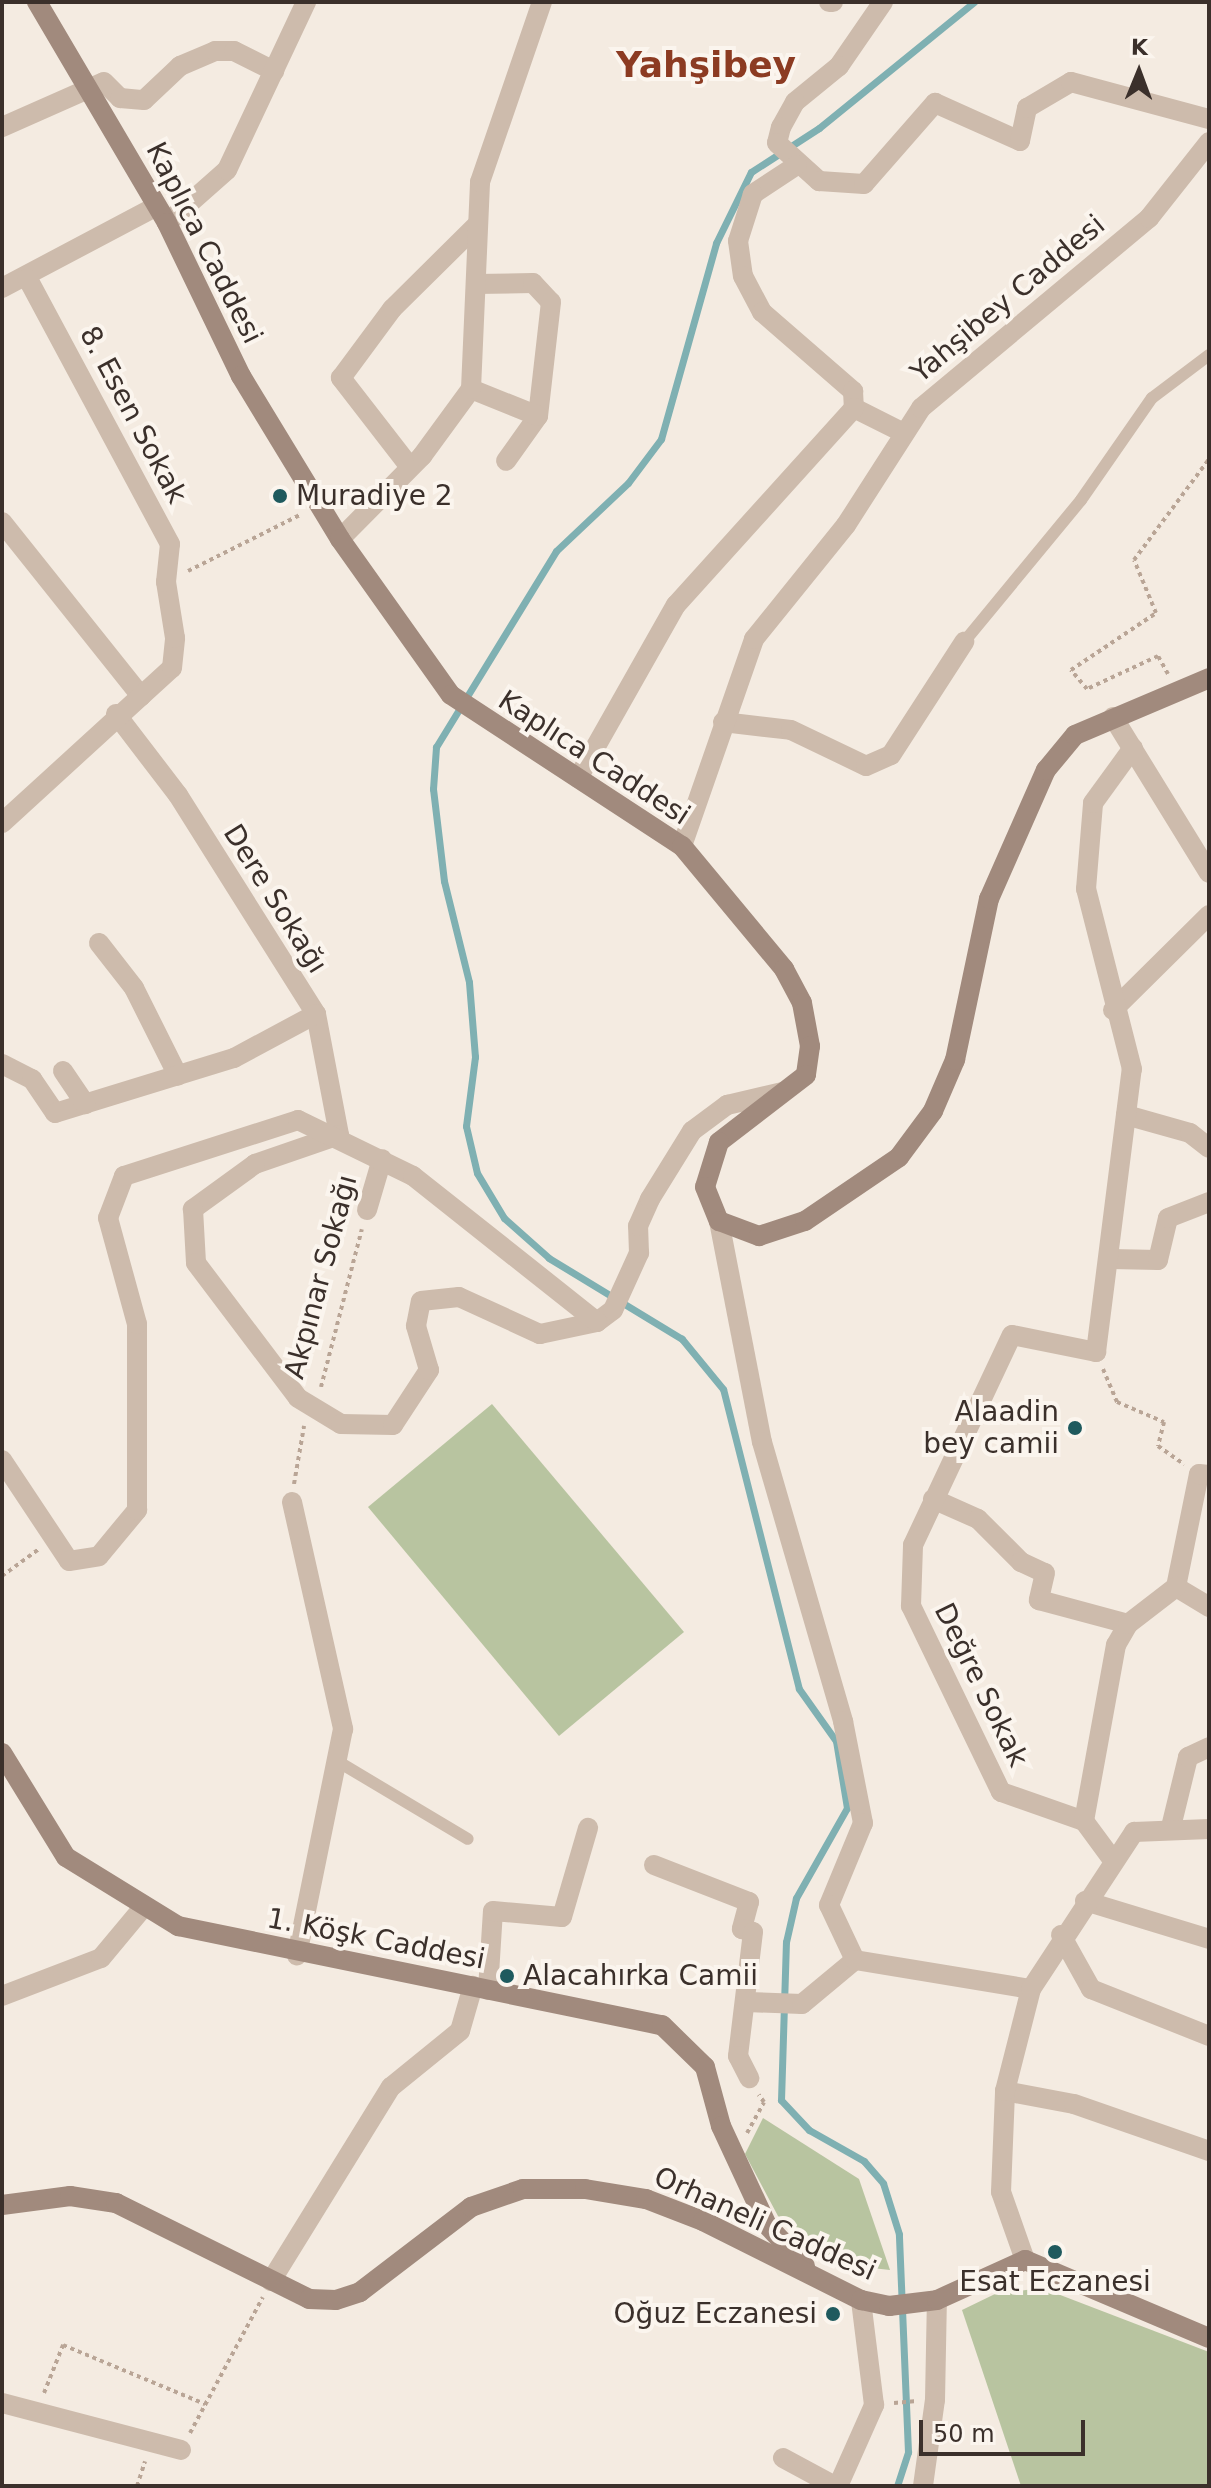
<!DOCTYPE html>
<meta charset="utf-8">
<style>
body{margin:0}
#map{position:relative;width:1211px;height:2488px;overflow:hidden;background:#f4ebe1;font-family:"DejaVu Sans",sans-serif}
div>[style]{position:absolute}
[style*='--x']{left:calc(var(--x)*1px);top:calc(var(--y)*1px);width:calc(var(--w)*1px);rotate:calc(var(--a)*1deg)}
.green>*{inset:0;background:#b8c4a0}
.stream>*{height:7px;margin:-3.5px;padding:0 3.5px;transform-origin:3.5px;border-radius:3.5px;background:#7fb0b2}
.path>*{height:4px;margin-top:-2px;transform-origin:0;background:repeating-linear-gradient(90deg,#b9a596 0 4px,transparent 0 8px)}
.lane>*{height:12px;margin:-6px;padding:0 6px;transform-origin:6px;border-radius:6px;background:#cdbbac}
.street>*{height:20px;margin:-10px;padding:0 10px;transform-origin:10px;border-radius:10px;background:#cdbbac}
.secondary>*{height:20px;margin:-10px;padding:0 10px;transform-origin:10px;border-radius:10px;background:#a18a7d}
.dots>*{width:22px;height:22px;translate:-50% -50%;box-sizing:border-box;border:4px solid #fbf5ee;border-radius:50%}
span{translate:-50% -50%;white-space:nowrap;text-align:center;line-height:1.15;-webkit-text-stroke:8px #fbf5ee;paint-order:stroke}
.street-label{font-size:28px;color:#3b302b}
.poi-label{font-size:28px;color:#3b302b}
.left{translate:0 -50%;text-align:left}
.right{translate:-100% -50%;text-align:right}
.district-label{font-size:36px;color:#8c3b22;font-weight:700}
.frame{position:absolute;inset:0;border:4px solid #3b302b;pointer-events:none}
.north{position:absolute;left:1099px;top:32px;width:80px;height:80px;-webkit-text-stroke:6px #fbf5ee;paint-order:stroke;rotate:1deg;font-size:22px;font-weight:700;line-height:32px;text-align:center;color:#3b302b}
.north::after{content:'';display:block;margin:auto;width:28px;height:36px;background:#3b302b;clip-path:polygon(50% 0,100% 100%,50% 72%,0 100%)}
.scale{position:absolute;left:919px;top:2420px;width:166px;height:36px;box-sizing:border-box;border:4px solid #3b302b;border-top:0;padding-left:10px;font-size:24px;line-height:28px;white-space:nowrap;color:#3b302b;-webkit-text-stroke:6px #fbf5ee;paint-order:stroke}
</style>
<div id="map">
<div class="green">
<div style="clip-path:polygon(492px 1404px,684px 1632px,559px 1736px,368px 1507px)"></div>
<div style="clip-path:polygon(763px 2118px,859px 2179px,890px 2270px,836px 2264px,778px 2216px,745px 2154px)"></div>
<div style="clip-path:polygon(1042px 2288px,1209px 2352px,1209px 2486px,1021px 2486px,962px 2310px,995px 2294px)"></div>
</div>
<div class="stream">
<div style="--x:897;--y:2486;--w:36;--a:-72"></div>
<div style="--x:908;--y:2452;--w:218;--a:-92.4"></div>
<div style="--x:899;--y:2234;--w:53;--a:-107.4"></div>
<div style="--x:883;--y:2183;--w:29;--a:-131"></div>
<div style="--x:864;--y:2161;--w:63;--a:-150.6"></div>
<div style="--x:809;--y:2130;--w:41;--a:-133"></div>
<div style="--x:781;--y:2100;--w:158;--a:-88.2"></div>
<div style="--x:786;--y:1942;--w:45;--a:-77.2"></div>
<div style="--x:796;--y:1898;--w:103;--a:-60.5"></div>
<div style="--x:847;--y:1808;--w:68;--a:-99.3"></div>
<div style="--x:836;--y:1741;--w:64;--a:-125.4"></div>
<div style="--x:799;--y:1689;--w:309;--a:-104.2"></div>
<div style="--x:723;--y:1389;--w:65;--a:-129.4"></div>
<div style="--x:682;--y:1339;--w:156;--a:-148.7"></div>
<div style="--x:549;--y:1258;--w:60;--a:-138.4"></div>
<div style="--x:504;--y:1218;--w:52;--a:-121"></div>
<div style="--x:477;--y:1173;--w:48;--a:-103.2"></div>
<div style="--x:466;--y:1126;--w:70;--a:-82.6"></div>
<div style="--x:475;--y:1057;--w:75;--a:-94.6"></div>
<div style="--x:469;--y:982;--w:104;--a:-103.9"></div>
<div style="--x:444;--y:881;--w:93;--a:-96.8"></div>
<div style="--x:433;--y:789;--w:42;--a:-85.9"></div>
<div style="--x:436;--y:747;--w:230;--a:-58.5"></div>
<div style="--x:556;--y:551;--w:99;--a:-43.4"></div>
<div style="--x:628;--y:483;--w:55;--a:-53.1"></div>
<div style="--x:661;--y:439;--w:204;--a:-74.3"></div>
<div style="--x:716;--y:243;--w:79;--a:-63.8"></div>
<div style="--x:751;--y:172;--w:81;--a:-32.9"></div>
<div style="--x:819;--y:128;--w:200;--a:-39.1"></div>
</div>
<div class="path">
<div style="--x:188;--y:571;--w:127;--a:-26.6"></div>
<div style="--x:1168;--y:674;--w:21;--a:-119"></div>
<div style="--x:1158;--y:656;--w:78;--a:155.1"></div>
<div style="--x:1087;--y:689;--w:25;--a:-130"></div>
<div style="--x:1071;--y:670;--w:102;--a:-33.8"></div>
<div style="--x:1156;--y:613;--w:57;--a:-112.5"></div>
<div style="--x:1134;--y:560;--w:126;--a:-53.4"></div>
<div style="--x:1103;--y:1369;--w:36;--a:67"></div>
<div style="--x:1117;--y:1402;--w:51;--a:23.1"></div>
<div style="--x:1164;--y:1422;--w:25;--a:104"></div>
<div style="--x:1158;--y:1446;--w:32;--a:35"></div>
<div style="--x:321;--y:1387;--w:163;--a:-75.5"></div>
<div style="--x:294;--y:1484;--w:59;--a:-80.2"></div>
<div style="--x:2;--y:1576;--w:46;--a:-36.1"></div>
<div style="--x:747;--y:2133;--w:35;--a:-61"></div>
<div style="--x:764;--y:2102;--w:9;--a:-126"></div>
<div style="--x:44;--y:2393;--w:52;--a:-68.4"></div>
<div style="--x:63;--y:2345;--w:154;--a:22.6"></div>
<div style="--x:894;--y:2403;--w:23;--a:-5"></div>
<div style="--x:190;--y:2433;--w:154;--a:-61.8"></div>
<div style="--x:137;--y:2486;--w:26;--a:-72"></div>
</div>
<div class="lane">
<div style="--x:964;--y:642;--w:184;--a:-50.5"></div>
<div style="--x:1081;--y:500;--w:124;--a:-55.2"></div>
<div style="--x:1152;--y:398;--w:71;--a:-37"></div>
<div style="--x:337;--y:1761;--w:152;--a:30.8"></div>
</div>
<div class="street">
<div style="--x:829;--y:2;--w:4;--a:0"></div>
<div style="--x:883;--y:2;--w:78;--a:124.5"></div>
<div style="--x:839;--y:66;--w:57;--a:140.7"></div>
<div style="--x:795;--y:102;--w:29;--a:119"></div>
<div style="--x:781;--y:127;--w:16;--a:104"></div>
<div style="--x:777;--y:143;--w:57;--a:42.1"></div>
<div style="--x:819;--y:181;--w:45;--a:3.8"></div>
<div style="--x:864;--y:184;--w:108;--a:-48.8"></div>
<div style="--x:935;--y:103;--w:93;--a:24.1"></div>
<div style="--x:1020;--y:141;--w:34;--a:-78"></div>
<div style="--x:1027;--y:108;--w:51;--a:-30.6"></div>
<div style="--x:1071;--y:82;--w:143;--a:15"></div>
<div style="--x:2;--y:127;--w:111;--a:-23.8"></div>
<div style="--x:104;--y:82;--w:23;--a:45"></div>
<div style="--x:120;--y:98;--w:24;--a:5"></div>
<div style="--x:144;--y:100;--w:50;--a:-43.4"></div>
<div style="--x:180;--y:66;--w:38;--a:-23"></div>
<div style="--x:215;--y:51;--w:19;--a:0"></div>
<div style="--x:234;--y:51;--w:45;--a:26.6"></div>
<div style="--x:797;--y:165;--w:53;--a:146.6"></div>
<div style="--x:753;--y:194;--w:49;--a:107.7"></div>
<div style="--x:738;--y:241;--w:35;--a:82"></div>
<div style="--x:743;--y:276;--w:41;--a:62.2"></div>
<div style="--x:762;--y:312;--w:121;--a:41"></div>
<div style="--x:853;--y:391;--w:17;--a:87"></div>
<div style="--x:167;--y:223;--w:80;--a:-41.5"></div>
<div style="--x:227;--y:170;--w:186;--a:-64.8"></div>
<div style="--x:476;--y:284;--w:57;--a:-1"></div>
<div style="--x:533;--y:283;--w:26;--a:47"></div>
<div style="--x:551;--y:302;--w:115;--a:96.5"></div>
<div style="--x:538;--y:416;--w:55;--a:125.4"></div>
<div style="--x:2;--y:288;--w:175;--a:-27.9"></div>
<div style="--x:471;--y:389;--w:72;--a:21.9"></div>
<div style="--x:854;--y:408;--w:56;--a:26.6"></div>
<div style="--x:410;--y:467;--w:113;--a:-127.8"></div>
<div style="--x:341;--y:378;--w:86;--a:-53.5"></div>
<div style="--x:392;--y:309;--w:121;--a:-44.7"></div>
<div style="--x:2;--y:522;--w:223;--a:51.4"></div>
<div style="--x:340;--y:539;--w:117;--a:-45.3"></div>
<div style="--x:422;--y:456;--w:83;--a:-53.8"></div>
<div style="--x:471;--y:389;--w:207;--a:-87.5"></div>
<div style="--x:480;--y:182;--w:190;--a:-71"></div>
<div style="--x:116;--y:714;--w:102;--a:52.6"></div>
<div style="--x:178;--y:795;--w:259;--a:57.8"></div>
<div style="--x:316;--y:1014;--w:123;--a:79.2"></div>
<div style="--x:1113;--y:717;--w:183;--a:58.4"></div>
<div style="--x:723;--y:722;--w:68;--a:6.7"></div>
<div style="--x:791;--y:730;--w:83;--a:25.6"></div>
<div style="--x:866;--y:766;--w:27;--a:-24"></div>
<div style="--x:891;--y:755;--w:135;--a:-57.1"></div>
<div style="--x:578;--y:778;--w:199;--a:-60.5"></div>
<div style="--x:676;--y:605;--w:266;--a:-47.9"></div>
<div style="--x:2;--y:823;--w:230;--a:-42.4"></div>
<div style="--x:172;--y:668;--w:30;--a:-84"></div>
<div style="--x:175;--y:638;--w:57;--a:-99.1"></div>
<div style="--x:166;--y:582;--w:38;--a:-84"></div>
<div style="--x:170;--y:544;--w:301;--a:-118.2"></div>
<div style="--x:682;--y:846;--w:219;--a:-70.8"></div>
<div style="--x:754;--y:639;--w:146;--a:-51.1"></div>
<div style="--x:846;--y:525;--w:139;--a:-57.3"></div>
<div style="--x:921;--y:408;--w:297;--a:-39.8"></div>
<div style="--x:1149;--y:218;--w:97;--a:-51.7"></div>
<div style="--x:99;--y:943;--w:57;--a:52.1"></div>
<div style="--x:134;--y:988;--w:98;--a:63.4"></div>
<div style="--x:1113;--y:1010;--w:135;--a:-44.7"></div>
<div style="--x:2;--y:1064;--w:34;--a:27"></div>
<div style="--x:32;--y:1079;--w:41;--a:55.9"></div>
<div style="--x:55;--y:1113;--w:187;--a:-17.1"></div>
<div style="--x:234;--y:1058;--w:93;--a:-28.2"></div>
<div style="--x:63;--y:1071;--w:40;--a:56"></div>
<div style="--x:1126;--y:1115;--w:66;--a:15.7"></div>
<div style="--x:1190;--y:1133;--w:24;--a:38"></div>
<div style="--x:339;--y:1135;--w:89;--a:161"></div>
<div style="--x:255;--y:1164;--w:77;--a:144"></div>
<div style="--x:193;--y:1209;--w:54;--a:86.8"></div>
<div style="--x:196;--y:1263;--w:169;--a:52.9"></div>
<div style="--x:298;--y:1398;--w:50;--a:31.2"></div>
<div style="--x:341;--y:1424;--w:52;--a:1.1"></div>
<div style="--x:393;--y:1425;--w:66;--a:-56.8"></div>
<div style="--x:429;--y:1370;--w:46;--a:-106.5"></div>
<div style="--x:416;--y:1326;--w:25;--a:-79"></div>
<div style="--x:421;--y:1301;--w:38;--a:-6"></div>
<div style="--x:459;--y:1297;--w:89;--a:24.6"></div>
<div style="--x:540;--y:1334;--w:58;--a:-11.9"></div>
<div style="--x:597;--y:1322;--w:20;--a:-37"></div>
<div style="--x:613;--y:1310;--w:63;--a:-65.5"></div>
<div style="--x:639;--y:1253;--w:27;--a:-92"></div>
<div style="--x:638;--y:1226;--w:30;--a:-66"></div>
<div style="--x:650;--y:1199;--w:80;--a:-58.3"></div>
<div style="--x:692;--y:1131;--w:44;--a:-36.6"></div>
<div style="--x:727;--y:1105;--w:57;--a:-13.1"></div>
<div style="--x:367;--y:1210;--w:53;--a:-73.6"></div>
<div style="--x:719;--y:1221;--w:225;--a:79"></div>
<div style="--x:762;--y:1442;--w:291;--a:73.8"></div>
<div style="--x:843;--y:1721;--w:104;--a:78.9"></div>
<div style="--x:863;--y:1823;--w:89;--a:112.5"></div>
<div style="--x:829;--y:1905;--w:61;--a:64.7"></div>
<div style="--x:1111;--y:1259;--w:47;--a:1.2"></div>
<div style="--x:1158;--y:1260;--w:43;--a:-76.6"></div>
<div style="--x:1168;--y:1218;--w:44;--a:-21.3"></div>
<div style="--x:2;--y:1460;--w:121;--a:56.4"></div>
<div style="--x:69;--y:1561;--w:30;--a:-9"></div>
<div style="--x:99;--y:1556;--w:60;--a:-50.4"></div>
<div style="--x:137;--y:1510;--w:186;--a:-90"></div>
<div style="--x:137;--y:1324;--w:110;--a:-105.3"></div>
<div style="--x:108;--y:1218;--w:45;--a:-69.1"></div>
<div style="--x:124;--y:1176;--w:183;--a:-17.8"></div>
<div style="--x:298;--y:1120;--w:128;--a:26"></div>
<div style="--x:413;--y:1176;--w:235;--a:38.4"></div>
<div style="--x:933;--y:1499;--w:49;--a:24"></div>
<div style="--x:978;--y:1519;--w:61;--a:45"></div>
<div style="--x:1021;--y:1562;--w:26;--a:25"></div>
<div style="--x:1045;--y:1573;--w:28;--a:103"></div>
<div style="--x:1039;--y:1600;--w:92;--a:15.1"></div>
<div style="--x:292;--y:1502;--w:233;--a:77.3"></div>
<div style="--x:343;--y:1729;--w:231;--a:101.5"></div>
<div style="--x:1176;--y:1587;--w:115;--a:-78.5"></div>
<div style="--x:1199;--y:1474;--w:10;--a:6"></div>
<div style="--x:1176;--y:1587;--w:39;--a:31"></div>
<div style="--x:1084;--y:1821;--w:88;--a:-160.7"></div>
<div style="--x:1001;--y:1792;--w:207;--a:-115.8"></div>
<div style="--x:911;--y:1606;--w:61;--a:-88.1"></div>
<div style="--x:913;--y:1545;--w:232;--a:-64.8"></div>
<div style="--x:1012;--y:1335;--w:86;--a:11.4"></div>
<div style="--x:1096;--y:1352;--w:285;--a:-82.8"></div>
<div style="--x:1132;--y:1069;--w:186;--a:-104.3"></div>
<div style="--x:1086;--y:889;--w:86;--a:-85.3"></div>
<div style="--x:1093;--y:803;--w:68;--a:-54"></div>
<div style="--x:1171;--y:1827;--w:72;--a:-76.3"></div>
<div style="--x:1188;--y:1757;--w:23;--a:-25"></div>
<div style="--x:1112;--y:1859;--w:47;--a:-126.4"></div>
<div style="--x:1084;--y:1821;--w:179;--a:-79.7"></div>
<div style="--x:1116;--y:1645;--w:24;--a:-60"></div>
<div style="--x:1128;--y:1624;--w:61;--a:-37.6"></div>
<div style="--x:654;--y:1865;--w:102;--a:21.3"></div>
<div style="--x:749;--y:1902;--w:28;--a:105"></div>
<div style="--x:742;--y:1929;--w:11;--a:15"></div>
<div style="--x:753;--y:1932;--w:125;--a:96.9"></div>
<div style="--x:738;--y:2056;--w:25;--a:63"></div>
<div style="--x:1085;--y:1901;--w:130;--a:17"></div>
<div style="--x:1061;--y:1935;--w:62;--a:60.9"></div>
<div style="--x:1091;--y:1989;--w:127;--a:21.7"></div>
<div style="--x:488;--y:1990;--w:79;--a:-86.4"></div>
<div style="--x:493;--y:1911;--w:69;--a:5"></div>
<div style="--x:562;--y:1917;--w:93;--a:-73.7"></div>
<div style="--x:2;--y:1996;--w:106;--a:-21"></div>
<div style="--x:101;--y:1958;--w:62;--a:-50.2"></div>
<div style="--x:747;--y:2002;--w:55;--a:2.1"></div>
<div style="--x:802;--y:2004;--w:69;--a:-39.7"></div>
<div style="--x:855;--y:1960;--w:178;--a:9.4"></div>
<div style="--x:1005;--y:2091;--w:70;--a:10.7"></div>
<div style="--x:1074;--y:2104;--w:143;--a:19.2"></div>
<div style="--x:1025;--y:2260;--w:72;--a:-109.4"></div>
<div style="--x:1001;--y:2192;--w:101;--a:-87.7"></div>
<div style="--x:1005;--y:2091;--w:105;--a:-75.7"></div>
<div style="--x:1031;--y:1989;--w:188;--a:-56.7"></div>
<div style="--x:1134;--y:1832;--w:75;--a:-2.3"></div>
<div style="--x:271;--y:2281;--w:228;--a:-58.3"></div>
<div style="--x:391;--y:2087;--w:89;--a:-39.1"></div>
<div style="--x:460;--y:2031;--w:47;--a:-73.9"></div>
<div style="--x:2;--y:2403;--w:185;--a:14.7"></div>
<div style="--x:783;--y:2458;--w:59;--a:28.3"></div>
<div style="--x:838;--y:2486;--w:89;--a:-66"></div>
<div style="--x:874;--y:2405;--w:106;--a:-97.1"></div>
<div style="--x:923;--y:2486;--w:87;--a:-82.1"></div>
<div style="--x:935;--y:2400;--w:100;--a:-88.9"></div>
</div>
<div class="secondary">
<div style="--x:37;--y:2;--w:256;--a:59.5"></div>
<div style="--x:167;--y:223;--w:170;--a:64.2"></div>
<div style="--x:241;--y:376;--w:191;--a:58.7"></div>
<div style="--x:340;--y:539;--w:191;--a:54.6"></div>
<div style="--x:451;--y:695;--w:276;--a:33.2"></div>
<div style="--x:682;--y:846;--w:160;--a:50.3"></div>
<div style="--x:784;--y:969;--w:38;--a:62"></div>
<div style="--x:802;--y:1003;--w:44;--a:79.5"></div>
<div style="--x:810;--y:1046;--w:29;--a:98"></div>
<div style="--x:806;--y:1075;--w:110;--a:142.4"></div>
<div style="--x:719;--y:1142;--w:47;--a:107.3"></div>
<div style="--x:705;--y:1187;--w:37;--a:68"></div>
<div style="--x:719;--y:1221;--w:43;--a:20.6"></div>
<div style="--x:759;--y:1236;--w:48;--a:-18.1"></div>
<div style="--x:805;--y:1221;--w:114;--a:-34.2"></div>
<div style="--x:899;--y:1157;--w:57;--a:-53.5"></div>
<div style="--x:933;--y:1111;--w:56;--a:-66.7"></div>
<div style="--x:955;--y:1060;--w:165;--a:-78.1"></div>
<div style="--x:989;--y:899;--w:141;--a:-66.2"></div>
<div style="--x:1046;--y:770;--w:45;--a:-50.4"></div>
<div style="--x:1075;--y:735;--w:146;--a:-23"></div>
<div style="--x:2;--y:1753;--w:122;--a:58.4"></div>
<div style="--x:66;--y:1857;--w:132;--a:31.6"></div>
<div style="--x:178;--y:1926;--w:494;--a:11.6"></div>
<div style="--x:662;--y:2025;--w:60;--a:44.3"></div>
<div style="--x:705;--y:2067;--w:61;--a:74.8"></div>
<div style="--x:721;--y:2126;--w:109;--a:65.1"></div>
<div style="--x:767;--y:2225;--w:56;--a:47.2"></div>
<div style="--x:2;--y:2205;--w:69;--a:-7.5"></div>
<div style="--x:70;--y:2196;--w:47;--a:8.7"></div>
<div style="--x:116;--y:2203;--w:216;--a:26.4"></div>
<div style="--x:309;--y:2299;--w:27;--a:2"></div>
<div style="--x:336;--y:2300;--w:25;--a:-18"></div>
<div style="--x:360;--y:2292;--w:140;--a:-37.4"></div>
<div style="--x:471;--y:2207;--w:55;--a:-19.1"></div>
<div style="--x:523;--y:2189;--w:62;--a:0"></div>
<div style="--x:585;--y:2189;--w:62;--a:9.3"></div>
<div style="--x:646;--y:2199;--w:61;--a:21.1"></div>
<div style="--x:703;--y:2221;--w:177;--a:26.6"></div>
<div style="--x:861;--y:2300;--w:29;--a:12"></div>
<div style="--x:889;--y:2306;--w:48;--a:-7.1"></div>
<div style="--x:937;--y:2300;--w:97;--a:-24.4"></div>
<div style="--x:1025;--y:2260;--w:200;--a:23"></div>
</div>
<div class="dots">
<div style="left:280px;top:496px;background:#1f5a5e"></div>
<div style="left:1075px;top:1428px;background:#1f5a5e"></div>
<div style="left:507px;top:1976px;background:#1f5a5e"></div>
<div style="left:1055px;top:2252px;background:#1f5a5e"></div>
<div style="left:833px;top:2314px;background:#1f5a5e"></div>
</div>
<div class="street-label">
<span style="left:204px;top:243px;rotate:63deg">Kaplıca Caddesi</span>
<span style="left:1008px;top:299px;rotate:-40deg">Yahşibey Caddesi</span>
<span style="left:133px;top:415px;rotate:62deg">8. Esen Sokak</span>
<span style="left:594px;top:758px;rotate:33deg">Kaplıca Caddesi</span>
<span style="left:275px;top:899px;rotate:58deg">Dere Sokağı</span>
<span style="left:321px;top:1277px;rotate:-75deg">Akpınar Sokağı</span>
<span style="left:981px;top:1685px;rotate:64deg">Değre Sokak</span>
<span style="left:376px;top:1939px;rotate:11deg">1. Köşk Caddesi</span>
<span style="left:765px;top:2224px;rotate:24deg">Orhaneli Caddesi</span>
</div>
<div class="poi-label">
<span class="left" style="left:296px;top:496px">Muradiye 2</span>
<span class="right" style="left:1059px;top:1428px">Alaadin<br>bey camii</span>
<span class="left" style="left:523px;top:1976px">Alacahırka Camii</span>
<span style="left:1055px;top:2282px">Esat Eczanesi</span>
<span class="right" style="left:817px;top:2314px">Oğuz Eczanesi</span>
</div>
<div class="district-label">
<span style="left:706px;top:65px">Yahşibey</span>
</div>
<div class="frame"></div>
<div class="north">K</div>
<div class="scale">50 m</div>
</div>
